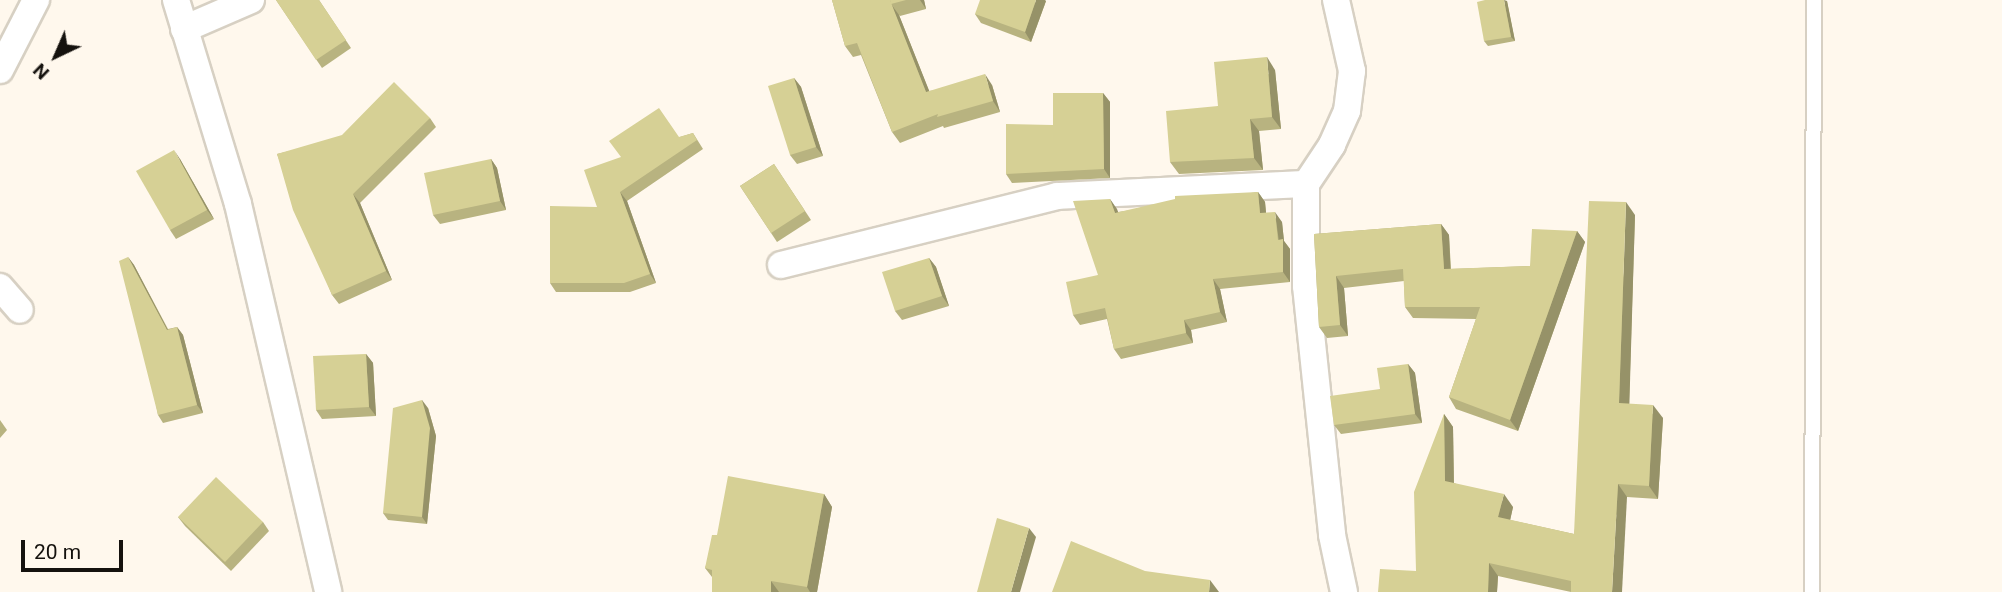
<!DOCTYPE html>
<style>
body{margin:0}
#map{position:relative;width:2002px;height:592px;overflow:hidden;background:#fff8ed;font-family:Roboto,sans-serif}
div>[style]{position:absolute}
[style*='--x']{left:calc(var(--x)*1px);top:calc(var(--y)*1px);width:calc(var(--w)*1px);rotate:calc(var(--a)*1deg)}
.roads{filter:drop-shadow(2px 0 #d7d0c3) drop-shadow(-2px 0 #d7d0c3) drop-shadow(0 2px #d7d0c3) drop-shadow(0 -2px #d7d0c3)}
.service>*{height:14px;margin:-7px;padding:0 7px;transform-origin:7px;border-radius:7px;background:#fff}
.minor>*{height:26px;margin:-13px;padding:0 13px;transform-origin:13px;border-radius:13px;background:#fff}
.wall>*{inset:0;background:#b8b380}
.shaded-wall>*{inset:0;background:#969268}
.building>*{inset:0;background:#d6d095}
span{translate:-50% -50%;white-space:nowrap;text-align:center;line-height:1.15;-webkit-text-stroke:5px #fff8ed;paint-order:stroke}
.north{position:absolute;left:21px;top:21px;width:70px;height:70px;-webkit-text-stroke:5px #fff8ed;paint-order:stroke;rotate:224deg;font-size:19px;font-weight:700;line-height:28px;text-align:center;color:#15120e}
.north::after{content:'';display:block;margin:auto;width:24px;height:32px;background:#15120e;clip-path:polygon(50% 0,100% 100%,50% 72%,0 100%)}
.scale{position:absolute;left:21px;top:540px;width:102px;height:32px;box-sizing:border-box;border:4px solid #15120e;border-top:0;padding-left:9px;font-size:21px;line-height:24px;white-space:nowrap;color:#15120e;-webkit-text-stroke:5px #fff8ed;paint-order:stroke}
</style>
<div id="map">
<div class="roads">
<div class="service">
<div style="--x:1812;--y:592;--w:592;--a:-89.81"></div>
</div>
<div class="minor">
<div style="--x:176;--y:0;--w:213;--a:73.1"></div>
<div style="--x:238;--y:204;--w:398;--a:76.9"></div>
<div style="--x:1336;--y:0;--w:73;--a:77.3"></div>
<div style="--x:1352;--y:71;--w:40;--a:97.1"></div>
<div style="--x:1347;--y:111;--w:37;--a:114"></div>
<div style="--x:1332;--y:145;--w:47;--a:123.7"></div>
<div style="--x:1306;--y:184;--w:102;--a:90"></div>
<div style="--x:1306;--y:286;--w:250;--a:84"></div>
<div style="--x:1332;--y:535;--w:58;--a:78.1"></div>
<div style="--x:184;--y:29;--w:73;--a:-23.4"></div>
<div style="--x:0;--y:70;--w:79;--a:-62.8"></div>
<div style="--x:781;--y:265;--w:284;--a:-14"></div>
<div style="--x:1057;--y:196;--w:249;--a:-2.8"></div>
<div style="--x:0;--y:287;--w:30;--a:49"></div>
</div>
</div>
<div class="wall">
<div style="clip-path:polygon(276px 0,319px 0,351px 48px,322px 68px)"></div>
<div style="clip-path:polygon(832px 0,924px 0,926px 9px,900px 16px,899px 15px,929px 91px,992px 85px,1000px 112px,944px 128px,943px 126px,900px 143px,892px 132px,861px 55px,853px 57px,845px 46px)"></div>
<div style="clip-path:polygon(1046px 1px,1031px 42px,981px 23px,975px 14px)"></div>
<div style="clip-path:polygon(1507px 1px,1515px 41px,1488px 46px,1484px 41px)"></div>
<div style="clip-path:polygon(1275px 70px,1281px 129px,1259px 131px,1263px 170px,1179px 174px,1170px 162px,1218px 106px)"></div>
<div style="clip-path:polygon(794px 78px,801px 87px,823px 156px,797px 164px,790px 155px)"></div>
<div style="clip-path:polygon(1103px 93px,1110px 102px,1110px 178px,1012px 183px,1006px 174px,1053px 125px)"></div>
<div style="clip-path:polygon(430px 118px,436px 127px,360px 203px,392px 280px,339px 304px,332px 295px,277px 154px)"></div>
<div style="clip-path:polygon(693px 133px,703px 149px,627px 201px,656px 283px,630px 292px,556px 292px,550px 283px,597px 207px,680px 137px)"></div>
<div style="clip-path:polygon(180px 159px,214px 219px,176px 239px,170px 230px)"></div>
<div style="clip-path:polygon(491px 159px,497px 168px,506px 210px,440px 224px,433px 215px)"></div>
<div style="clip-path:polygon(774px 164px,811px 220px,777px 242px,740px 186px)"></div>
<div style="clip-path:polygon(1258px 192px,1265px 202px,1266px 213px,1282px 222px,1284px 241px,1290px 249px,1290px 282px,1220px 289px,1227px 322px,1191px 330px,1193px 343px,1121px 359px,1114px 349px,1107px 319px,1080px 325px,1073px 315px,1098px 275px,1110px 199px,1118px 212px)"></div>
<div style="clip-path:polygon(1635px 215px,1629px 404px,1663px 418px,1658px 499px,1627px 497px,1571px 592px,1498px 576px,1497px 592px,1378px 592px,1416px 571px,1444px 414px,1453px 427px,1454px 483px,1513px 507px,1510px 520px,1574px 534px)"></div>
<div style="clip-path:polygon(1441px 224px,1449px 235px,1451px 269px,1530px 266px,1577px 231px,1585px 242px,1518px 431px,1456px 409px,1449px 397px,1476px 319px,1413px 318px,1405px 307px,1404px 281px,1344px 288px,1348px 336px,1327px 338px,1319px 327px,1314px 234px)"></div>
<div style="clip-path:polygon(128px 257px,134px 265px,168px 329px,177px 327px,183px 335px,203px 413px,163px 423px,158px 415px)"></div>
<div style="clip-path:polygon(929px 258px,936px 267px,949px 306px,902px 320px,895px 311px)"></div>
<div style="clip-path:polygon(366px 354px,373px 363px,376px 416px,322px 419px,316px 410px)"></div>
<div style="clip-path:polygon(1408px 364px,1415px 373px,1422px 423px,1341px 434px,1334px 425px,1380px 389px)"></div>
<div style="clip-path:polygon(428px 408px,436px 436px,427px 524px,388px 520px,383px 513px)"></div>
<div style="clip-path:polygon(0 420px,7px 430px,0 438px)"></div>
<div style="clip-path:polygon(824px 494px,832px 507px,817px 592px,712px 592px,712px 577px,705px 568px,717px 535px)"></div>
<div style="clip-path:polygon(178px 517px,263px 522px,269px 531px,231px 571px,185px 526px)"></div>
</div>
<div class="shaded-wall">
<div style="clip-path:polygon(920px 0,924px 0,926px 9px)"></div>
<div style="clip-path:polygon(1036px 0,1045px 0,1046px 1px,1031px 42px,1025px 32px)"></div>
<div style="clip-path:polygon(1504px 0,1507px 1px,1515px 41px,1511px 37px)"></div>
<div style="clip-path:polygon(891px 4px,899px 15px,934px 103px,926px 92px)"></div>
<div style="clip-path:polygon(1267px 57px,1275px 70px,1281px 129px,1272px 117px)"></div>
<div style="clip-path:polygon(985px 74px,992px 85px,1000px 112px,993px 101px)"></div>
<div style="clip-path:polygon(794px 78px,801px 87px,823px 156px,816px 147px)"></div>
<div style="clip-path:polygon(1103px 93px,1110px 102px,1110px 178px,1104px 169px)"></div>
<div style="clip-path:polygon(1250px 119px,1259px 131px,1263px 170px,1254px 158px)"></div>
<div style="clip-path:polygon(174px 150px,180px 159px,214px 219px,207px 210px)"></div>
<div style="clip-path:polygon(491px 159px,497px 168px,506px 210px,500px 201px)"></div>
<div style="clip-path:polygon(620px 192px,627px 201px,656px 283px,650px 274px)"></div>
<div style="clip-path:polygon(1258px 192px,1265px 202px,1267px 223px,1260px 213px)"></div>
<div style="clip-path:polygon(353px 194px,360px 203px,392px 280px,386px 271px)"></div>
<div style="clip-path:polygon(1110px 199px,1117px 209px,1122px 223px,1115px 213px)"></div>
<div style="clip-path:polygon(1626px 202px,1635px 215px,1629px 416px,1619px 403px)"></div>
<div style="clip-path:polygon(1275px 212px,1282px 222px,1284px 241px,1290px 249px,1290px 282px,1283px 272px)"></div>
<div style="clip-path:polygon(1441px 224px,1449px 235px,1451px 281px,1444px 269px)"></div>
<div style="clip-path:polygon(1577px 231px,1585px 242px,1518px 431px,1510px 420px)"></div>
<div style="clip-path:polygon(128px 257px,134px 265px,172px 338px,167px 330px)"></div>
<div style="clip-path:polygon(929px 258px,936px 267px,949px 306px,942px 296px)"></div>
<div style="clip-path:polygon(1336px 276px,1344px 288px,1348px 336px,1340px 325px)"></div>
<div style="clip-path:polygon(1213px 279px,1220px 289px,1227px 322px,1220px 312px)"></div>
<div style="clip-path:polygon(1184px 320px,1191px 330px,1193px 343px,1186px 333px)"></div>
<div style="clip-path:polygon(177px 327px,183px 335px,203px 413px,197px 405px)"></div>
<div style="clip-path:polygon(366px 354px,373px 363px,376px 416px,369px 407px)"></div>
<div style="clip-path:polygon(1408px 364px,1415px 373px,1422px 423px,1415px 414px)"></div>
<div style="clip-path:polygon(422px 400px,428px 408px,436px 436px,427px 524px,422px 517px)"></div>
<div style="clip-path:polygon(1653px 405px,1663px 418px,1658px 499px,1649px 486px)"></div>
<div style="clip-path:polygon(1444px 414px,1453px 427px,1454px 494px,1445px 481px)"></div>
<div style="clip-path:polygon(1618px 484px,1627px 497px,1622px 592px,1612px 592px)"></div>
<div style="clip-path:polygon(824px 494px,832px 507px,817px 592px,810px 592px,807px 587px)"></div>
<div style="clip-path:polygon(1504px 494px,1513px 507px,1508px 530px,1498px 517px)"></div>
<div style="clip-path:polygon(1029px 528px,1036px 537px,1020px 592px,1011px 592px)"></div>
<div style="clip-path:polygon(1489px 563px,1498px 576px,1497px 592px,1488px 592px)"></div>
<div style="clip-path:polygon(1210px 580px,1219px 592px,1209px 592px)"></div>
<div style="clip-path:polygon(771px 581px,779px 592px,771px 592px)"></div>
</div>
<div class="building">
<div style="clip-path:polygon(276px 0,319px 0,346px 40px,316px 60px)"></div>
<div style="clip-path:polygon(832px 0,890px 0,926px 92px,985px 74px,993px 101px,937px 117px,938px 114px,892px 132px,857px 43px,845px 46px)"></div>
<div style="clip-path:polygon(890px 0,906px 0,891px 4px)"></div>
<div style="clip-path:polygon(980px 0,1036px 0,1025px 32px,975px 14px)"></div>
<div style="clip-path:polygon(1485px 0,1504px 0,1511px 37px,1484px 41px,1477px 2px)"></div>
<div style="clip-path:polygon(1267px 57px,1272px 117px,1250px 119px,1254px 158px,1170px 162px,1166px 111px,1218px 106px,1214px 62px)"></div>
<div style="clip-path:polygon(794px 78px,816px 147px,790px 155px,768px 86px)"></div>
<div style="clip-path:polygon(394px 82px,430px 118px,353px 194px,386px 271px,332px 295px,293px 210px,277px 154px,342px 135px)"></div>
<div style="clip-path:polygon(1053px 93px,1103px 93px,1104px 169px,1006px 174px,1006px 124px,1053px 125px)"></div>
<div style="clip-path:polygon(659px 108px,679px 137px,693px 133px,697px 140px,620px 192px,650px 274px,624px 283px,550px 283px,550px 206px,597px 207px,584px 170px,621px 157px,609px 141px)"></div>
<div style="clip-path:polygon(174px 150px,207px 210px,170px 230px,136px 171px)"></div>
<div style="clip-path:polygon(491px 159px,500px 201px,433px 215px,424px 173px)"></div>
<div style="clip-path:polygon(774px 164px,805px 211px,771px 233px,740px 186px)"></div>
<div style="clip-path:polygon(1258px 192px,1260px 213px,1275px 212px,1278px 240px,1283px 239px,1283px 272px,1213px 279px,1220px 312px,1184px 320px,1186px 333px,1114px 349px,1105px 308px,1073px 315px,1066px 282px,1098px 275px,1073px 201px,1110px 199px,1115px 213px,1175px 199px,1175px 196px)"></div>
<div style="clip-path:polygon(1589px 201px,1626px 202px,1619px 403px,1653px 405px,1649px 486px,1618px 484px,1612px 592px,1571px 592px,1571px 581px,1489px 563px,1488px 592px,1378px 592px,1380px 569px,1416px 571px,1414px 492px,1444px 414px,1445px 481px,1504px 494px,1498px 517px,1574px 534px)"></div>
<div style="clip-path:polygon(1441px 224px,1444px 269px,1530px 266px,1532px 229px,1577px 231px,1510px 420px,1449px 397px,1480px 307px,1405px 307px,1403px 269px,1336px 276px,1340px 325px,1319px 327px,1314px 234px)"></div>
<div style="clip-path:polygon(128px 257px,167px 330px,177px 327px,197px 405px,158px 415px,119px 261px)"></div>
<div style="clip-path:polygon(929px 258px,942px 296px,895px 311px,882px 272px)"></div>
<div style="clip-path:polygon(366px 354px,369px 407px,316px 410px,313px 356px)"></div>
<div style="clip-path:polygon(1408px 364px,1415px 414px,1334px 425px,1330px 396px,1380px 389px,1377px 368px)"></div>
<div style="clip-path:polygon(422px 400px,430px 428px,422px 517px,383px 513px,393px 408px)"></div>
<div style="clip-path:polygon(728px 476px,824px 494px,807px 587px,771px 581px,771px 592px,712px 592px,712px 570px,705px 568px,712px 535px,717px 535px)"></div>
<div style="clip-path:polygon(216px 477px,263px 522px,225px 562px,178px 517px)"></div>
<div style="clip-path:polygon(997px 518px,1029px 528px,1011px 592px,977px 592px)"></div>
<div style="clip-path:polygon(1071px 541px,1145px 571px,1210px 580px,1209px 592px,1052px 592px)"></div>
</div>
<div class="north">N</div>
<div class="scale">20 m</div>
</div>
